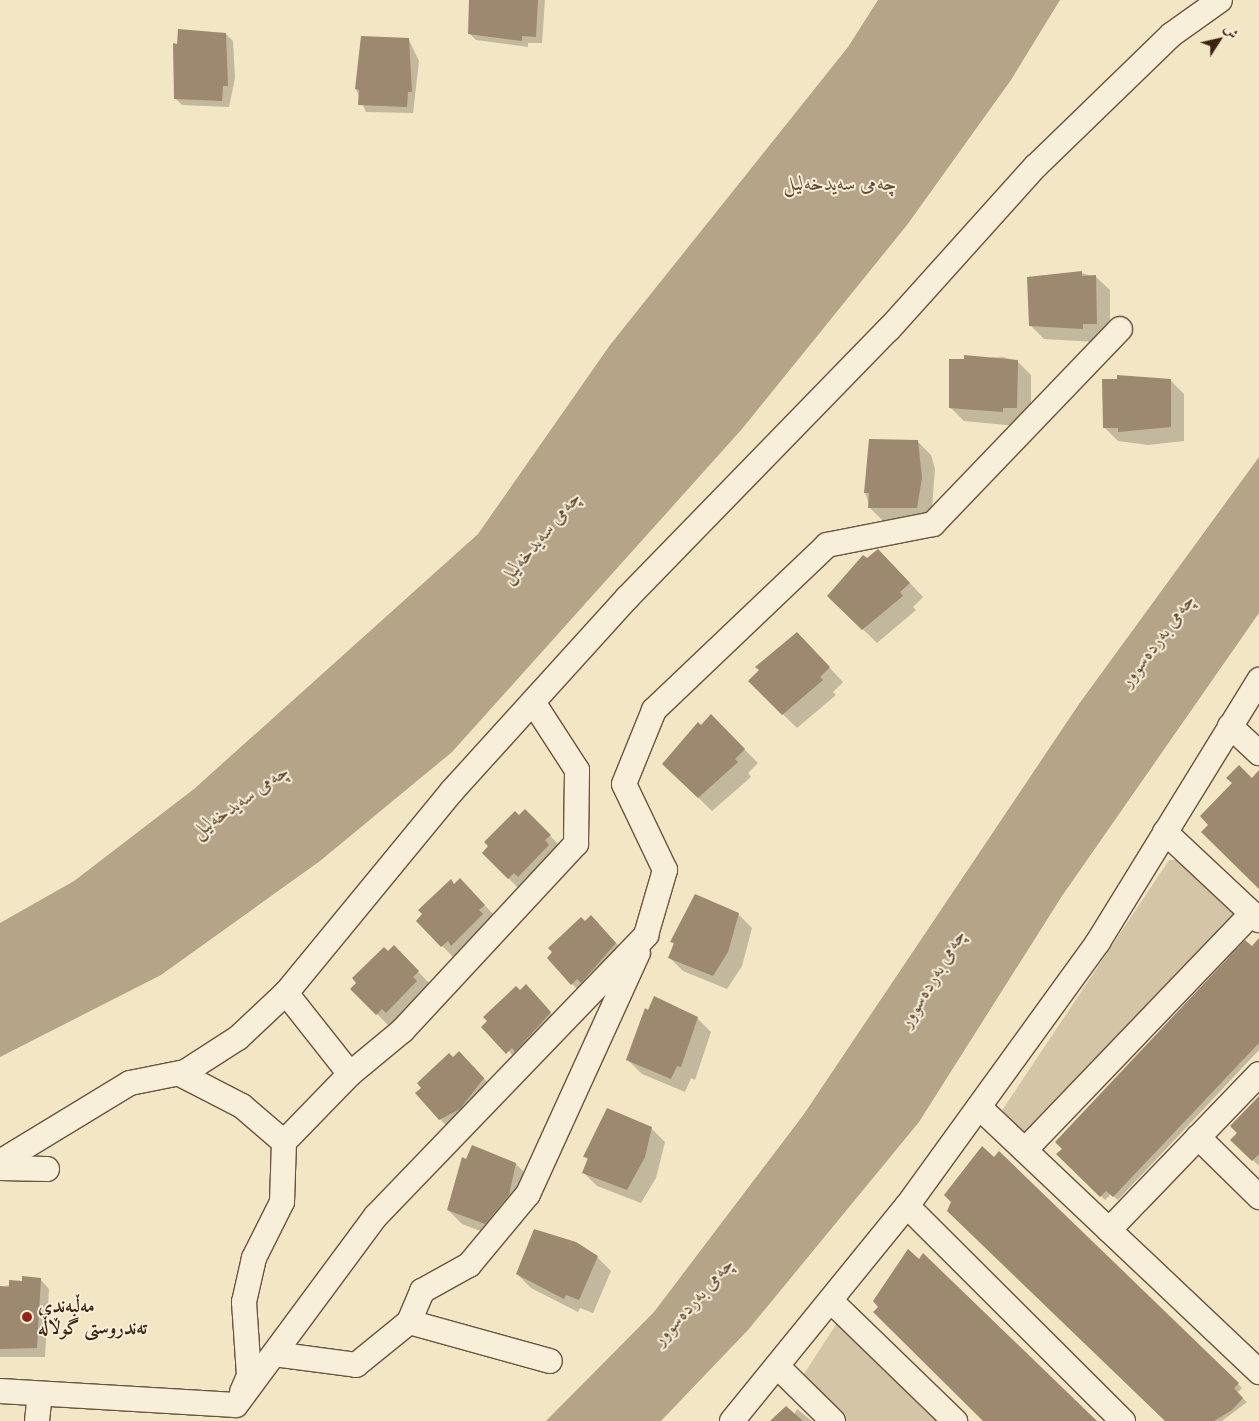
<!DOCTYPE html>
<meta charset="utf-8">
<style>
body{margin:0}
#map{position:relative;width:1259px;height:1421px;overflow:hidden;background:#f3e6c5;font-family:"EB Garamond",Amiri,serif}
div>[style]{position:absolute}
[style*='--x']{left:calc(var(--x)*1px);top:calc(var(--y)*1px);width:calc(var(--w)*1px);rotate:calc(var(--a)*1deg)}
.green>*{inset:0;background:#d4c5a7}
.water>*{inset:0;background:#b5a488}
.shadow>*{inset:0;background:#0003}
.building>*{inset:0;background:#9c896f}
.roads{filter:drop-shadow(1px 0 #6a543f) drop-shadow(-1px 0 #6a543f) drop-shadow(0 1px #6a543f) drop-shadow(0 -1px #6a543f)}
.minor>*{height:24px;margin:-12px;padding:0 12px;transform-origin:12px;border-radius:12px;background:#f7efd9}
.dots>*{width:14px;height:14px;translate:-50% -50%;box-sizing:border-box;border:2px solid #f7efd9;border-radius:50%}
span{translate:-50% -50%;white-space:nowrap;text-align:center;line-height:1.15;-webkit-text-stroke:4px #f7efd9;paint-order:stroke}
.poi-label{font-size:19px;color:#3d2412;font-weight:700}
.left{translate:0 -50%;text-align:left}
.water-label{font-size:20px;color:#614a35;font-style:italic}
.north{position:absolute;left:1194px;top:15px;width:50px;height:50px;-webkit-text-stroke:4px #f7efd9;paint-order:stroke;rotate:55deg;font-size:14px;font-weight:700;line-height:20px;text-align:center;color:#3d2412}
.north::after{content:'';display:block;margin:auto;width:18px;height:22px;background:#3d2412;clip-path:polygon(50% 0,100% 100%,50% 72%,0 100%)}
</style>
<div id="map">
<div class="green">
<div style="clip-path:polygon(1169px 860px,1176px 860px,1235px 913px,1024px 1135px,1001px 1112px)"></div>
<div style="clip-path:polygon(837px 1323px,938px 1421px,846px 1421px,802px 1377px)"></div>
</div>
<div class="water">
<div style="clip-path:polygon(878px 0,1060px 0,1011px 80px,907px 225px,742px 429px,452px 752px,320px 861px,161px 975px,0 1057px,0 923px,74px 881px,194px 789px,478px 534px,610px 345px,848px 47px)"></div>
<div style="clip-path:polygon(1259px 457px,1259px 613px,1062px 896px,919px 1122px,748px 1330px,661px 1421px,546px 1421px,654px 1312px,804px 1114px,1079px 704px)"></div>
</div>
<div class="shadow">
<div style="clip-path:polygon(470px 0,545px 0,542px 43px,528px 43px,528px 47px,476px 40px,469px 33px)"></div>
<div style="clip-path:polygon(226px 34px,233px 41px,235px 78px,229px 107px,182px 105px,175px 98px)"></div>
<div style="clip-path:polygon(409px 40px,419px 61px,413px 113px,366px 112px,356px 89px)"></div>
<div style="clip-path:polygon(1081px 273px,1096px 277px,1110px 290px,1110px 337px,1096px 342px,1044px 339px,1030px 325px)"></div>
<div style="clip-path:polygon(1003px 357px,1017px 361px,1031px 375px,1031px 421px,1017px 426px,964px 421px,951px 408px,950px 360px)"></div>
<div style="clip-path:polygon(1170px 380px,1184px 394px,1184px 441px,1148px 445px,1118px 441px,1104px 427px)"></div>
<div style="clip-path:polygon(917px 441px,931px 455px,935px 469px,931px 522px,884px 522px,870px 508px,865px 492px)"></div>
<div style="clip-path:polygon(892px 564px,923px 597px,913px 607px,916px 610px,877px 643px,829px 596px)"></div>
<div style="clip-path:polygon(811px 648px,843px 682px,833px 692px,836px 695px,797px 728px,749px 681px)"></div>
<div style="clip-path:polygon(711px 716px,758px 763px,748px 773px,751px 777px,712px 811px,678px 778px,701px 726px)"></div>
<div style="clip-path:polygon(525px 810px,563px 849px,522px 892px,484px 853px)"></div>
<div style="clip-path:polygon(460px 880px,498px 919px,456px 960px,418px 921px)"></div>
<div style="clip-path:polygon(738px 914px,752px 928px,742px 966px,727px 989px,683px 971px,669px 957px,675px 945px,671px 941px)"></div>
<div style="clip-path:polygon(585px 923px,605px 931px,629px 957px,586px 998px,572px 984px)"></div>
<div style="clip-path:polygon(1259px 942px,1259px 1050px,1118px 1200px,1111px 1194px,1105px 1200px,1058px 1154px)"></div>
<div style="clip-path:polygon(394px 947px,432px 986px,391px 1028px,352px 989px)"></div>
<div style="clip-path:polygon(539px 1000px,564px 1027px,520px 1067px,489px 1021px)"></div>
<div style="clip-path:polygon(697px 1018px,711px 1032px,695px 1080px,691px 1078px,685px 1092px,642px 1074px,628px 1060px)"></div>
<div style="clip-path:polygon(453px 1058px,473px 1066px,497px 1093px,454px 1133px,440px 1119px,423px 1088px)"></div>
<div style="clip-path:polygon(1259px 1099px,1259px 1166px,1232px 1140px)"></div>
<div style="clip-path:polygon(651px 1128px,665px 1142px,656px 1178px,641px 1203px,597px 1186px,583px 1172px,588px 1160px,585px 1156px)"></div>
<div style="clip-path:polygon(472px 1147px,516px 1164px,530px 1178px,499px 1238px,462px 1224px,448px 1210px)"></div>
<div style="clip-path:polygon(597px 1257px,611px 1271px,593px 1313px,580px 1308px,578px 1312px,531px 1288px,517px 1274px)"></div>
<div style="clip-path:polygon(40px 1279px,49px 1289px,45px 1357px,0 1357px,0 1287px)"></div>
<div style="clip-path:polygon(1222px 1367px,1242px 1388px,1237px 1393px,1247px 1402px,1222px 1421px,1167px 1421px)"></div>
<div style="clip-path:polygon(797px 1409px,812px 1421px,772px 1421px,794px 1415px)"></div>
</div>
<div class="building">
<div style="clip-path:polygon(469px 0,538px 0,536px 37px,522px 36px,522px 41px,468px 34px)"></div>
<div style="clip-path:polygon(178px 29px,226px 33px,228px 86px,223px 86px,222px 101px,174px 99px,173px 43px,177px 44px)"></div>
<div style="clip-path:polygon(361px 36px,409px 38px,412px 92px,408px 92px,407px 107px,358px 105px,359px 90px,355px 89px)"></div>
<div style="clip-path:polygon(1082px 271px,1082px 276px,1096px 275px,1097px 324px,1083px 324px,1083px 329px,1029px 326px,1027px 277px)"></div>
<div style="clip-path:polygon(964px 355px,1018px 360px,1017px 408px,1003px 408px,1003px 412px,949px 408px,949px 359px,964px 359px)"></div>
<div style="clip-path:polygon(1117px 375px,1171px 379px,1171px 427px,1118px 432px,1118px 428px,1103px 428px,1102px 379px,1117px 379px)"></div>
<div style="clip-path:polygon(869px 439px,918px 440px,922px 478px,917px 508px,868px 508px,869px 493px,864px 493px)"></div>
<div style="clip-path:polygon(878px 549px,910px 583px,900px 592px,903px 596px,862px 630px,827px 596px,863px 555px,867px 558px)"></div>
<div style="clip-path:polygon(797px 632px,830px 667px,820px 677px,823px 680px,782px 715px,748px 681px,759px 670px,755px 667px)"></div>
<div style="clip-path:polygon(711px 714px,745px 749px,735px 759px,738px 762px,698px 798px,662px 764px,698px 722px,701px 725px)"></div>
<div style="clip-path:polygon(1239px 765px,1252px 778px,1259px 770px,1259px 889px,1201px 832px,1208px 825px,1200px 816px,1232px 783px,1226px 778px)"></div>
<div style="clip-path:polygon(525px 809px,551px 835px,545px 840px,549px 845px,518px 877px,514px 873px,508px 879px,482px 853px,488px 846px,484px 842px,515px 811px,519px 815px)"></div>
<div style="clip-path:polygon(460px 878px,485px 905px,479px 910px,483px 914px,451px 946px,448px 941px,441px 947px,416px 921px,422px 914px,418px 910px,451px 879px,454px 884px)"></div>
<div style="clip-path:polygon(695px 894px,739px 913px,728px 952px,713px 976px,668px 958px,674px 943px,670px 942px)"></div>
<div style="clip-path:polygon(591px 915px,616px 943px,581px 983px,577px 979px,571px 985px,547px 958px,552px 952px,548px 948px,581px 917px,585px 921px)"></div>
<div style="clip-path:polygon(1259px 938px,1259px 1043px,1113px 1197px,1106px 1191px,1100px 1197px,1056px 1154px,1062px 1149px,1055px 1142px,1245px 940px,1252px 946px)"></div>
<div style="clip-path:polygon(394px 945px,419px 971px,413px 977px,417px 981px,386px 1013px,382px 1009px,376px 1015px,350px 989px,356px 983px,352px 978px,384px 947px,388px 951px)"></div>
<div style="clip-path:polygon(526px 984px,551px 1012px,515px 1052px,512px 1048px,506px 1054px,481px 1027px,487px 1021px,483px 1017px,516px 986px,520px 990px)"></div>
<div style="clip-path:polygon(654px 996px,698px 1017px,681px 1067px,677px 1066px,671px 1079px,626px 1060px,645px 1008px,648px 1010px)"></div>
<div style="clip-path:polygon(459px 1051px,484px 1078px,460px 1109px,439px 1120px,415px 1093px,421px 1088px,417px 1083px,449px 1053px,453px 1057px)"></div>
<div style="clip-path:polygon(1259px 1096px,1259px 1154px,1252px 1161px,1230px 1140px,1237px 1133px,1230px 1126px)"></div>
<div style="clip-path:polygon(607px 1108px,652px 1127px,645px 1157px,627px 1190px,582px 1173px,588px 1158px,583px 1157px)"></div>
<div style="clip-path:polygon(472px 1145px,516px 1163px,509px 1195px,485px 1224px,447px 1210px,462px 1157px,466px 1159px)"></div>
<div style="clip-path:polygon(982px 1146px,994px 1157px,999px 1151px,1239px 1383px,1234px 1388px,1243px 1398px,1232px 1410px,1214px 1421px,1165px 1421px,947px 1211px,951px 1202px,944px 1195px)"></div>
<div style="clip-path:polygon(534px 1229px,576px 1242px,598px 1256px,579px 1300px,566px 1295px,564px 1299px,516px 1274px)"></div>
<div style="clip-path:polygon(908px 1249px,919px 1259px,923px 1253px,1097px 1421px,983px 1421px,873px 1312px,878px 1307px,873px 1301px)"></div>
<div style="clip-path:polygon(22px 1276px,41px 1278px,37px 1348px,0 1349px,0 1286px,9px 1287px,9px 1280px,22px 1281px)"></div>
<div style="clip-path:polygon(786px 1406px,803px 1421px,770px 1421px)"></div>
</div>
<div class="roads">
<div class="minor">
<div style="--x:1230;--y:726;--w:40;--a:43"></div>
<div style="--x:1165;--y:832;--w:129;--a:43.1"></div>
<div style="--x:286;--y:993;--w:103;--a:51.7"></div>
<div style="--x:180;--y:1074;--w:70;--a:27.3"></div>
<div style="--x:242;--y:1106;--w:55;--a:40.6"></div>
<div style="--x:284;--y:1142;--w:60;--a:91.9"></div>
<div style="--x:282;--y:1202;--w:63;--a:116.6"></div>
<div style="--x:254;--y:1258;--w:45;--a:102.8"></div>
<div style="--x:244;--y:1302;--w:74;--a:86.1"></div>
<div style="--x:249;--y:1376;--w:17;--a:114"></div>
<div style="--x:979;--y:1107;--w:386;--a:43.4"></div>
<div style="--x:1198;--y:1137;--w:86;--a:44.5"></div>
<div style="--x:284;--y:1142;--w:95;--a:-45.9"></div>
<div style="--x:350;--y:1074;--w:69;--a:-39.7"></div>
<div style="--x:403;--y:1030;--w:254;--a:-47.1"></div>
<div style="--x:576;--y:844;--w:74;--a:-89.2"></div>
<div style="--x:577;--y:770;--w:81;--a:-122.9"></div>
<div style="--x:1025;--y:1150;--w:328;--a:-46.2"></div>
<div style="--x:0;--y:1162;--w:152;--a:-31.3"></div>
<div style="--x:130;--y:1083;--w:56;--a:-11.3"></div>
<div style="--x:185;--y:1072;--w:63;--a:-32.7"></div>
<div style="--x:238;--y:1038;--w:66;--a:-43.2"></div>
<div style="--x:286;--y:993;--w:261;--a:-50.6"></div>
<div style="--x:452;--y:791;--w:261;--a:-47.8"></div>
<div style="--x:627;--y:598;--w:376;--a:-45.8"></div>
<div style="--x:889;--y:329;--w:219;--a:-48"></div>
<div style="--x:1036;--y:166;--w:188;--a:-44.1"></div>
<div style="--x:1171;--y:35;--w:60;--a:-35.5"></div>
<div style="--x:0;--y:1168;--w:47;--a:1.2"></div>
<div style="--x:907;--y:1206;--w:305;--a:44.9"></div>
<div style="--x:1109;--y:1230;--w:216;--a:-46.1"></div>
<div style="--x:831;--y:1301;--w:173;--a:44.1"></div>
<div style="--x:409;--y:1322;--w:34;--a:-67"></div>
<div style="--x:422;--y:1291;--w:54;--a:-29"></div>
<div style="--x:469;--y:1265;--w:92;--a:-50.3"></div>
<div style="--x:528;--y:1194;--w:265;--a:-65.5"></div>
<div style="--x:274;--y:1354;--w:83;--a:7.6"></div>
<div style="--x:356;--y:1365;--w:68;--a:-39.1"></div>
<div style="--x:409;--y:1322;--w:146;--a:15.5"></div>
<div style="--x:778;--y:1367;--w:77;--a:44.5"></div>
<div style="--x:0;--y:1391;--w:236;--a:3.4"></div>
<div style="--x:236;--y:1405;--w:235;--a:-53.5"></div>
<div style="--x:376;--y:1216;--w:390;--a:-46.1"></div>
<div style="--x:646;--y:935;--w:68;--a:-73.7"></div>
<div style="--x:665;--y:870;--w:95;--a:-115.5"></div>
<div style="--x:624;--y:784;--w:80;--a:-67.9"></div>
<div style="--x:654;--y:710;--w:239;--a:-43.6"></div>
<div style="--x:827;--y:545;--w:108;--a:-11.2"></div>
<div style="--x:933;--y:524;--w:270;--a:-46.2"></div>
<div style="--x:37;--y:1421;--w:27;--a:-84"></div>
<div style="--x:732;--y:1421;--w:277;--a:-50.9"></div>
<div style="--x:907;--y:1206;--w:326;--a:-54.1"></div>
<div style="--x:1098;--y:942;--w:308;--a:-58.4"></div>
</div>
</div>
<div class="dots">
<div style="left:27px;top:1317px;background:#8f2418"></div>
</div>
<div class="poi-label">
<span class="left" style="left:38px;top:1317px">مەڵبەندی<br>تەندروستی گوڵاڵە</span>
</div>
<div class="water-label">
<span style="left:840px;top:183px">چەمی سەیدخەلیل</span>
<span style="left:540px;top:537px;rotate:-50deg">چەمی سەیدخەلیل</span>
<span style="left:1157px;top:640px;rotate:-53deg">چەمی بەردەسوور</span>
<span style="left:240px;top:801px;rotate:-35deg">چەمی سەیدخەلیل</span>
<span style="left:932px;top:978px;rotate:-59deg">چەمی بەردەسوور</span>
<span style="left:693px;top:1301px;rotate:-48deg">چەمی بەردەسوور</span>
</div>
<div class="north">ش</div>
</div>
